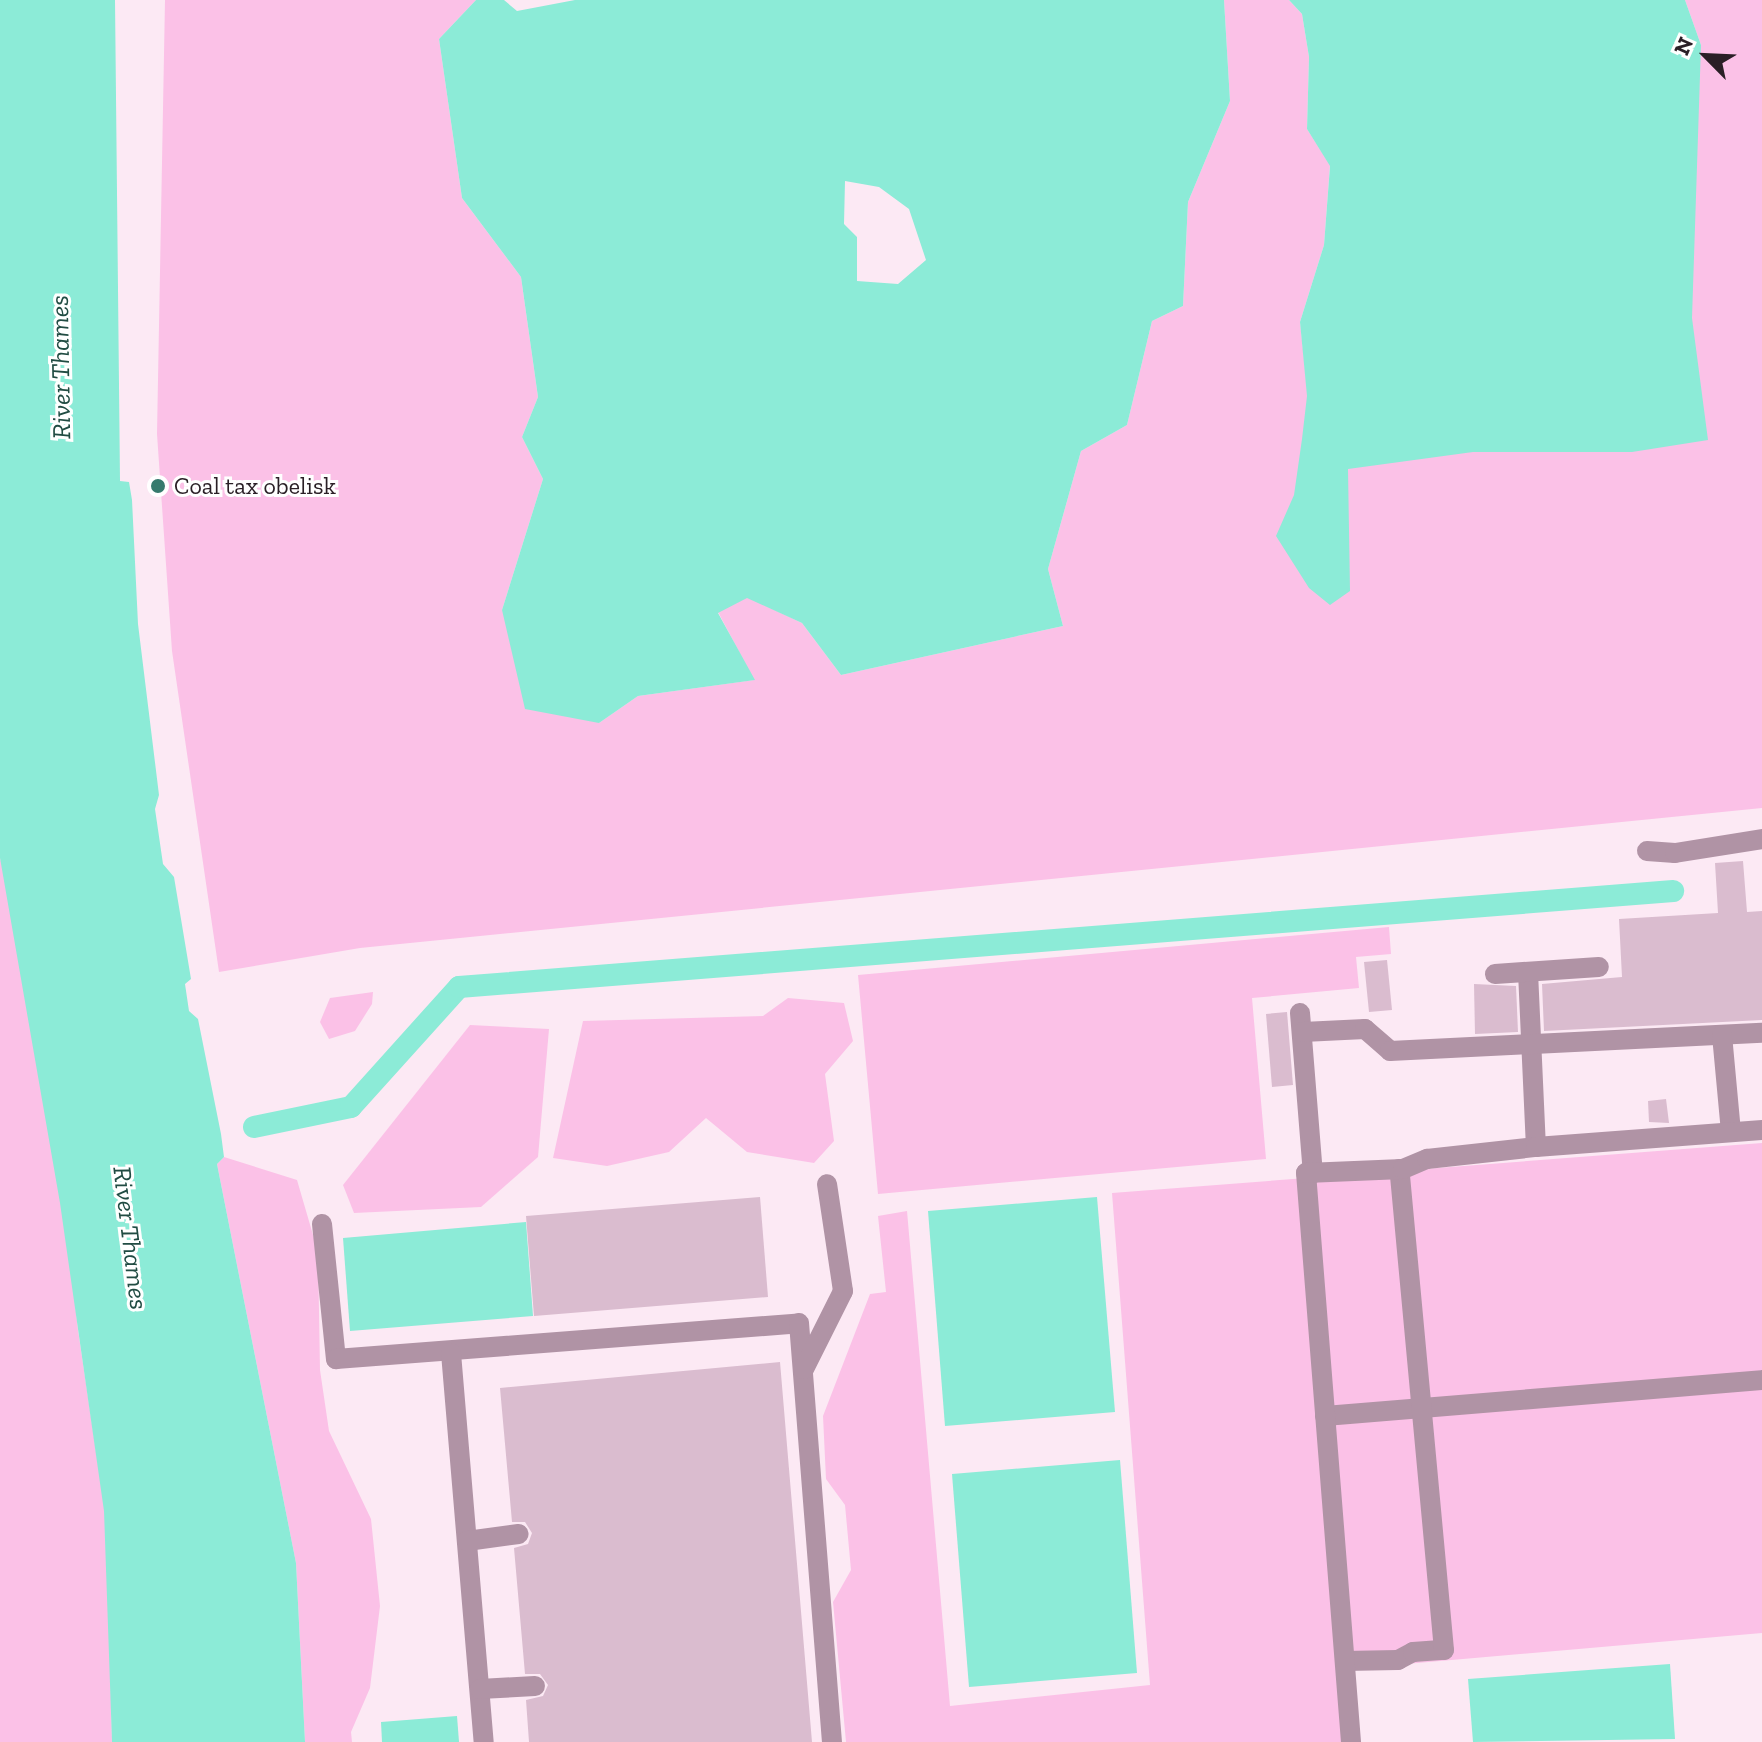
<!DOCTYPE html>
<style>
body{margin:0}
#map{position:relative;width:1762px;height:1742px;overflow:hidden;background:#fce9f4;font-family:"Zilla Slab",serif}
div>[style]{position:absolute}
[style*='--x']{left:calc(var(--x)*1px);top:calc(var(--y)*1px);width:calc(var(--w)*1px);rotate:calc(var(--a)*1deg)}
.green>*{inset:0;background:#fbc1e7}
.water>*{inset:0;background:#8cebd7}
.canal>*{height:22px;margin:-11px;padding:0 11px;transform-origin:11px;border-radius:11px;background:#8cebd7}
.building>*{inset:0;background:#dabccf}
.minor>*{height:20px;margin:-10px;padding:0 10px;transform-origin:10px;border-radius:10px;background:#b093a5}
.dots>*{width:22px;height:22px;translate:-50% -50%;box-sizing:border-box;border:4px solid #fff;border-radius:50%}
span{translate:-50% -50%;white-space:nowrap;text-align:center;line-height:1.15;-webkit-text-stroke:6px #fff;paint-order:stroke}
.poi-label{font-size:24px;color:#2a1f26}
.left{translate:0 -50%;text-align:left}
.water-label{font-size:26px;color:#214c43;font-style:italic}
.north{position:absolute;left:1666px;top:16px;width:80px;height:80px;-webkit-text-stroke:6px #fff;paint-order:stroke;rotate:294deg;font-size:22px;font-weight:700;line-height:32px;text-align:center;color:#2a1f26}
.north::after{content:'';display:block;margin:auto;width:28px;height:36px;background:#2a1f26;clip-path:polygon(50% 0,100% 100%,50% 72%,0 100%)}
</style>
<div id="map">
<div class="green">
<div style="clip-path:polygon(165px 0,476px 0,439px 39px,462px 198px,521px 277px,538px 397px,522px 437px,543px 479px,502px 610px,599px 723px,638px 696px,754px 680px,718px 612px,747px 597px,802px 623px,841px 675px,1063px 626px,1048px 569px,1081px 451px,1127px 425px,1152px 321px,1183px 306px,1188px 202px,1230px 101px,1224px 0,1289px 0,1302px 14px,1309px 57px,1307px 129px,1330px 165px,1324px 245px,1300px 322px,1308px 396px,1701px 45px,1685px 0,1762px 0,1762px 808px,360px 948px,219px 972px,172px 651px,157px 434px)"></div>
<div style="clip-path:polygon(0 858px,34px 972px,32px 1037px,38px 1073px,51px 1083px,78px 1330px,107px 1525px,112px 1742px,0 1742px)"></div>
<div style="clip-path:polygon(1389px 927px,1391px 954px,1356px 957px,1359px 988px,1252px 998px,1266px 1159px,878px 1194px,858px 975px)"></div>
<div style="clip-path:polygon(373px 992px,372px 1004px,355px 1031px,329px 1039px,320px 1022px,330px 998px)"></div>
<div style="clip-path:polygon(788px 998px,844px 1003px,853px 1041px,825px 1074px,834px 1141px,814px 1163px,747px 1152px,706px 1118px,669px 1152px,607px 1166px,553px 1158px,583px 1021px,763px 1016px)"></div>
<div style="clip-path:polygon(470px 1025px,549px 1029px,538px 1157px,481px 1207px,354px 1213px,343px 1185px)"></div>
<div style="clip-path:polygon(1762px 1143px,1762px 1633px,1337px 1670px,1344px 1742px,846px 1742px,833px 1602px,851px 1570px,845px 1505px,826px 1479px,823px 1416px,870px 1294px,886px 1292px,878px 1216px,907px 1211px,950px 1706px,1150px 1685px,1112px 1193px)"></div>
<div style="clip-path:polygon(224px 1157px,297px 1180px,318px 1252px,320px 1370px,329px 1431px,371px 1519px,380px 1606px,370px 1688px,351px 1732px,352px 1742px,305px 1742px,296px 1563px,217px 1164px)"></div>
</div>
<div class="water">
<div style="clip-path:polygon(0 0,115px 0,120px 481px,129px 482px,132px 500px,138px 624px,159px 795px,155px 809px,163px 864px,174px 877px,191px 979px,185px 984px,189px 1011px,198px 1019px,221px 1134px,224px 1157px,217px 1164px,296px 1563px,305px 1742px,112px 1742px,104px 1511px,60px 1203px,0 858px)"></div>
<div style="clip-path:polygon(evenodd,476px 0,504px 0,517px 11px,575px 0,1224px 0,1230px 101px,1188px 202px,1183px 306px,1152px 321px,1127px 425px,1081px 451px,1048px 569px,1063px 626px,841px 675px,802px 623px,747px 598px,718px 613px,755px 680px,638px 696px,599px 723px,525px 709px,502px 610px,543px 479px,522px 437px,538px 397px,521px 277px,462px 198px,439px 39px,476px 0,845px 181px,879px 187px,909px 209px,926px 260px,898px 284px,857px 281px,857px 237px,844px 224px,845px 181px)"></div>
<div style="clip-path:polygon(1289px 0,1685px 0,1701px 45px,1692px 318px,1708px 440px,1632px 452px,1473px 452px,1348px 469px,1350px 591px,1330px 605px,1309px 588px,1276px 536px,1294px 495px,1302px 439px,1307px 396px,1300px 322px,1324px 245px,1330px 166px,1307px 129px,1309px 57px,1302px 14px)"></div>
<div style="clip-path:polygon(1097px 1197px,1115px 1412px,945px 1426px,928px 1211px)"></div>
<div style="clip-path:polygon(526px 1222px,533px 1316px,350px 1331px,343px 1238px)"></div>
<div style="clip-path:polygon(1120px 1460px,1137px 1673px,969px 1687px,952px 1474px)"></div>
<div style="clip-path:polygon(1670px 1664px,1675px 1739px,1473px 1742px,1468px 1679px)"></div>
<div style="clip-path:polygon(457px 1716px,459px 1742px,382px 1742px,381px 1722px)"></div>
</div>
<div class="canal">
<div style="--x:254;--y:1127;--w:99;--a:-11.7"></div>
<div style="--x:351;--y:1107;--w:161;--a:-48"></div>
<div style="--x:459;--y:987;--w:1218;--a:-4.52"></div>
</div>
<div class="building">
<div style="clip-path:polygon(1743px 861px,1747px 912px,1762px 911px,1762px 1020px,1544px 1031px,1542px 984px,1622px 977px,1619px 919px,1718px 913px,1715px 863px)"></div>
<div style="clip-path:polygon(1387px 960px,1392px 1010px,1369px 1012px,1364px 962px)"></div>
<div style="clip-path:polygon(1474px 984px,1516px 986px,1518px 1032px,1475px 1034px)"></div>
<div style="clip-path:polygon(1287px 1012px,1293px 1085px,1272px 1087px,1266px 1014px)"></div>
<div style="clip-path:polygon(1666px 1099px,1669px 1123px,1649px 1122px,1648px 1101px)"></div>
<div style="clip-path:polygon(760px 1197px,768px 1297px,534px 1316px,526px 1216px)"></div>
<div style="clip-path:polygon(780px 1362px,812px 1742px,529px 1742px,526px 1700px,543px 1696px,548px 1685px,540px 1674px,525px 1674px,514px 1548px,528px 1544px,532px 1533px,525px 1522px,512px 1522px,500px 1388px)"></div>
</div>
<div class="minor">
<div style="--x:1647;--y:851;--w:28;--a:4"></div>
<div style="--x:1675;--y:853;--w:88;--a:-9.1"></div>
<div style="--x:1528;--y:972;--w:175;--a:87.4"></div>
<div style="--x:1495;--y:974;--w:104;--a:-3.9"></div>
<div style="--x:1300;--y:1013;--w:161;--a:85.4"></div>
<div style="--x:1303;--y:1032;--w:62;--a:-2.8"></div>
<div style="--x:1365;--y:1029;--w:33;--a:41"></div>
<div style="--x:1390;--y:1051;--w:372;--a:-2.8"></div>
<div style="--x:1722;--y:1035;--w:97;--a:84.7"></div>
<div style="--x:322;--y:1224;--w:136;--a:84.1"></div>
<div style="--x:336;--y:1359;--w:464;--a:-4.4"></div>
<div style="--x:799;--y:1323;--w:420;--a:85.5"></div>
<div style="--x:451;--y:1353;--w:390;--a:85.2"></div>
<div style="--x:804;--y:1369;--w:87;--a:-63.4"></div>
<div style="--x:843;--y:1291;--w:108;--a:-98.5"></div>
<div style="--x:1325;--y:1416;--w:438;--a:-4.7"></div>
<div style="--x:467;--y:1541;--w:52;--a:-7.7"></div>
<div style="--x:1345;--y:1661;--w:53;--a:-1.1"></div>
<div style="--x:1398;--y:1660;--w:17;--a:-28"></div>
<div style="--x:1413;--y:1652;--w:31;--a:-4"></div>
<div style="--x:1444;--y:1650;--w:483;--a:-95.3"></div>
<div style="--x:480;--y:1689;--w:55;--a:-3.1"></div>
<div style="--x:1351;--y:1742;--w:571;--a:-94.52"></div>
<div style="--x:1306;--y:1173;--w:97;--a:-2.4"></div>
<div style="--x:1403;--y:1169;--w:26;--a:-23"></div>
<div style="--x:1427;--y:1159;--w:110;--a:-6.3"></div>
<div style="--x:1536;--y:1147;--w:227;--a:-4.3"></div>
</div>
<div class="dots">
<div style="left:158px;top:486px;background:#367a6d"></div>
</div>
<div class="poi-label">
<span class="left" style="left:174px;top:486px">Coal tax obelisk</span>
</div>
<div class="water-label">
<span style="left:61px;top:367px;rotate:-91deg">River Thames</span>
<span style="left:130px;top:1238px;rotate:83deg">River Thames</span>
</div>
<div class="north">N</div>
</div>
